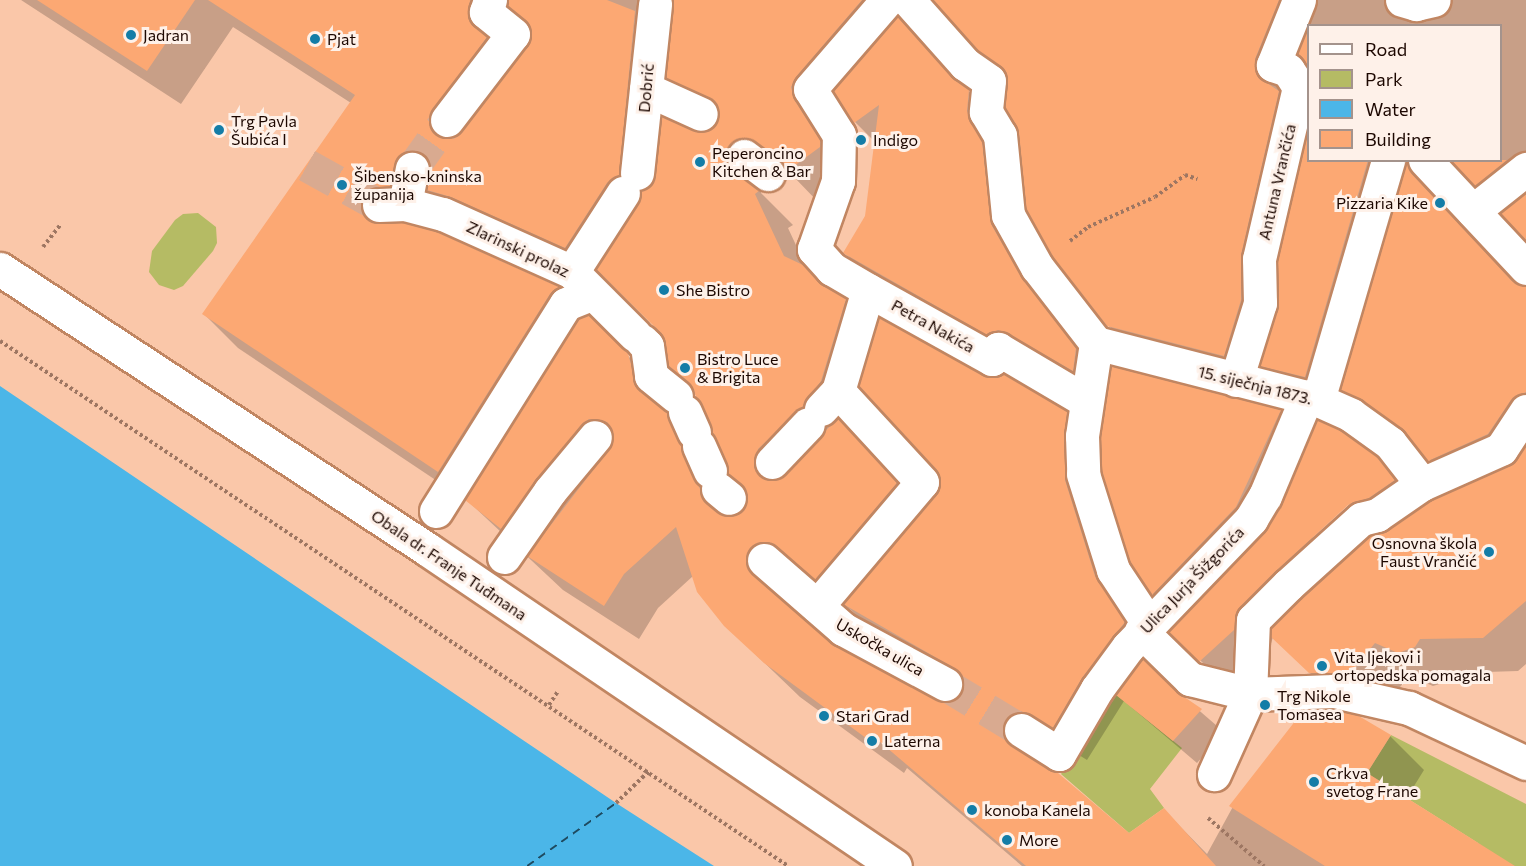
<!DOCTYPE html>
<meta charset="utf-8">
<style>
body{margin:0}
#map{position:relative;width:1526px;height:866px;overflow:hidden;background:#fac7a9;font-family:Commissioner,sans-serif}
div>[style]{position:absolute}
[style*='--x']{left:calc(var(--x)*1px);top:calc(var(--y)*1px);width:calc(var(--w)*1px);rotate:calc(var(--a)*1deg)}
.green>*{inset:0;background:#b5bb64}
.water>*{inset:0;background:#4bb6e8}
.shadow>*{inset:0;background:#0003}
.ferry>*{height:1.5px;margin-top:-0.75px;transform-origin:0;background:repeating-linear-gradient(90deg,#1e4a60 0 8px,transparent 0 14px)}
.building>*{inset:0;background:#fca873}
.street-tunnel>*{height:33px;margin-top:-16.5px;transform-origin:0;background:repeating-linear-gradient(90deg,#d9aa90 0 33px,transparent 0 49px)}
.path>*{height:4px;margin-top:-2px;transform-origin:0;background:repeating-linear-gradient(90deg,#9d7662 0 3px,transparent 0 6px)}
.roads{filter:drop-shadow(2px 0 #c18662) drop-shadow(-2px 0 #c18662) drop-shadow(0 2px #c18662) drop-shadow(0 -2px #c18662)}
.street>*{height:33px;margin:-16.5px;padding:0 16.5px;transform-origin:16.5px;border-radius:16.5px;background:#fff}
.dots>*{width:16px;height:16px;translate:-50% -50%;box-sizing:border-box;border:3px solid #fef1e9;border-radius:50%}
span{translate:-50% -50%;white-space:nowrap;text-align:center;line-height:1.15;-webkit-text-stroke:6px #fef1e9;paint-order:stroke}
.poi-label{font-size:16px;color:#1c0700}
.left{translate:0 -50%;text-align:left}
.right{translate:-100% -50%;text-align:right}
.street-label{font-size:16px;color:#1c0700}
.legend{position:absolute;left:1307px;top:24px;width:195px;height:138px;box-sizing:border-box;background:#fef1e9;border:2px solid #a4938c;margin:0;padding:8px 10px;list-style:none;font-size:18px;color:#1c0700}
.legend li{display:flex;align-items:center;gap:12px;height:30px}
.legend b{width:30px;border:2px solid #a4938c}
</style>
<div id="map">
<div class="green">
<div style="clip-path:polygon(198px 213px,216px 227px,217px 243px,213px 251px,183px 286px,174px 290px,159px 285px,149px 272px,152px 251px,175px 220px,183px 214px)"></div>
<div style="clip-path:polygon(1114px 693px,1182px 748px,1150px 789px,1164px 808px,1129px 833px,1061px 774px)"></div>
<div style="clip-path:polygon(1391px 735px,1526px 804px,1526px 866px,1473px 866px,1478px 843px,1367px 773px)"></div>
</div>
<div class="water">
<div style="clip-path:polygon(0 386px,616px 803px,714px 866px,0 866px)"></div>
</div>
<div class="shadow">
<div style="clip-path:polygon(evenodd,21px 0,1526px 0,1526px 240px,1466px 175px,1446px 179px,1440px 199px,1516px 284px,1526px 287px,1526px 664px,1518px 671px,1454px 673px,1449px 681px,1433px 686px,1409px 676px,1383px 708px,1344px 706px,1273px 637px,1265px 661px,1234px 693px,1171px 632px,1181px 621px,1153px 594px,1131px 561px,1107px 406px,1046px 369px,883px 291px,846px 254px,866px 217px,876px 143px,855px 122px,840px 99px,829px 111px,821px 205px,792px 175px,780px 171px,763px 178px,761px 193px,793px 225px,788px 228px,809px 273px,845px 300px,877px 332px,1066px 413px,1102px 449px,1098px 515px,1158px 657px,1150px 668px,1224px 732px,1197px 763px,1124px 701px,1087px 760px,1066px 747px,1037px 761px,1129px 835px,1164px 810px,1207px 854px,1241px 792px,1390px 736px,1424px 770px,1406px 799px,1499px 866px,1022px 866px,907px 768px,904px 773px,800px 697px,725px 625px,693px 576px,658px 608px,639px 639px,563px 590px,470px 503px,238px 348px,204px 314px,351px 103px,233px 27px,181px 104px,21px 0,520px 15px,532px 27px,530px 45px,514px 66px,501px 53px,506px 28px,520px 15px,21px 0,916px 15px,948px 16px,1007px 77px,1020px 133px,1108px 325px,1142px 360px,1257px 389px,1264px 368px,1296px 399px,1339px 410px,1344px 391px,1376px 423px,1423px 453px,1459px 490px,1422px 508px,1376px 458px,1310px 441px,1280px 411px,1110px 384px,1059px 317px,1028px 262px,1006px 129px,904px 25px,916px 15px,21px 0,1431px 15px,1444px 15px,1425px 22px,1431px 15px,21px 0,1308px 26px,1500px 26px,1500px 160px,1308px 160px,1308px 122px,1290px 104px,1289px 93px,1303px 60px,1308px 66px,1308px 26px,21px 0,666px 75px,702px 111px,720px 120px,702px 134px,662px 118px,666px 75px,21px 0,431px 192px,462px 224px,599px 281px,603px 275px,662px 333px,748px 491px,749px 502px,737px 517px,730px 518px,700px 447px,670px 417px,660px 387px,558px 288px,436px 233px,398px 223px,423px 219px,431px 192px,21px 0,1278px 272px,1279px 308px,1274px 323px,1274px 289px,1278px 272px,21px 0,863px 388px,937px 469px,942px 486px,923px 510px,845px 428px,855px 415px,863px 388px,21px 0,1353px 499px,1355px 501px,1310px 542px,1314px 535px,1353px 499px,21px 0,802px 575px,851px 610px,879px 638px,964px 687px,955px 702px,936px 702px,833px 647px,783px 603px,779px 590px,802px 575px)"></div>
</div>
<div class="ferry">
<div style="--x:527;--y:866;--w:109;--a:-35.3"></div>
</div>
<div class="building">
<div style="clip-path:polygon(37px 0,195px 0,147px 71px)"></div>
<div style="clip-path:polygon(208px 0,470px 0,468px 18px,487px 37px,429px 117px,435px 134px,445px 139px,462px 131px,528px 45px,530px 27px,508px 6px,508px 0,607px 0,635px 11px,619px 175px,607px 183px,565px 248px,451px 197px,427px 190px,430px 164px,416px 151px,398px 157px,390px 186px,370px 189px,362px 197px,363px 214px,371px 222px,403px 223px,437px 232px,559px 287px,550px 294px,438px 472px,202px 314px,355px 95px)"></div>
<div style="clip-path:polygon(673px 0,862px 0,796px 77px,791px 87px,794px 99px,820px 140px,820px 147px,786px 172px,779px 159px,747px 138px,736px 139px,725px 154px,732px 171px,760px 190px,755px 194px,784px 256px,803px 265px,822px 285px,846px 299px,821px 381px,803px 406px,758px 449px,754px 468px,767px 480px,778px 480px,838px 418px,897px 483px,815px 580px,767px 542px,750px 548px,747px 567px,834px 645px,936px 700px,954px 700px,964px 684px,954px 668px,843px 604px,940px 486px,936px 469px,859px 386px,879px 318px,983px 375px,993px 378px,1003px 374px,1067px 411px,1065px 480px,1095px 576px,1125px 622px,1082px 678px,1053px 728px,1021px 711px,1005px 721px,1004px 738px,1058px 773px,1129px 833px,1164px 808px,1216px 866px,1026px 866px,873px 736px,870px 741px,764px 663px,724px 626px,697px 592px,676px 527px,624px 574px,604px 606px,527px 556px,610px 448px,613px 431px,607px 422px,589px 419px,581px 425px,501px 529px,465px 500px,579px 319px,589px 315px,627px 351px,639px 390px,667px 412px,706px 503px,727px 517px,736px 515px,747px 502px,746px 491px,728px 474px,693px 389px,669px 366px,661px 333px,596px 269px,639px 203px,641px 191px,652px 184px,662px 117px,702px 133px,718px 121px,716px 103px,666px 78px)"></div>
<div style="clip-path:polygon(933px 0,1279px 0,1255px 59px,1258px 77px,1279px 91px,1241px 255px,1241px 300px,1224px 356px,1107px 326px,1053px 257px,1026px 209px,1019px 133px,1005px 108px,1006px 73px,978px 50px)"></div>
<div style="clip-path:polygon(898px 16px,951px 76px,969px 90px,967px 111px,982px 141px,991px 224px,1022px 278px,1076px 348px,1073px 371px,1007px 333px,998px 330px,987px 335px,843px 253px,865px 216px,879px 105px,854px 123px,833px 91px)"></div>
<div style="clip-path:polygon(1308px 27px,1308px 67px,1297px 55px)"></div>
<div style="clip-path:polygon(1308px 129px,1308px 160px,1368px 160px,1305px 377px,1260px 366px,1278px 308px,1278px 261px)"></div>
<div style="clip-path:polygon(1406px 160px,1411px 173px,1512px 281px,1526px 286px,1526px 392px,1511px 400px,1488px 434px,1428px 461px,1401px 428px,1341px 390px)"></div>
<div style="clip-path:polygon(1451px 160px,1507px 160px,1475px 186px)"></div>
<div style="clip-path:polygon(1526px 193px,1526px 241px,1500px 213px)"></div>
<div style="clip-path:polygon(1111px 366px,1281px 410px,1236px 507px,1152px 595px,1130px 562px,1102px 471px,1101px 437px)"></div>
<div style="clip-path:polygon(1317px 420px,1342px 431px,1377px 457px,1395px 480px,1369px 498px,1348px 505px,1275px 572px,1240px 607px,1234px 630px,1199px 662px,1169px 632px,1267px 529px,1282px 503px)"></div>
<div style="clip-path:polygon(1526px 445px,1526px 601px,1483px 638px,1420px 639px,1415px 647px,1398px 653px,1375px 643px,1349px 675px,1309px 673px,1271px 637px,1271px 628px,1370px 536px,1388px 530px,1431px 500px,1509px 466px)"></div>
<div style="clip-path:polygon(1143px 659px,1177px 692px,1202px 709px,1173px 741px,1116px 695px)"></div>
<div style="clip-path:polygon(1332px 710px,1357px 715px,1391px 735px,1367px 773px,1515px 866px,1325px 866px,1229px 806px,1303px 711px)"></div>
</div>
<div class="street-tunnel">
<div style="--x:307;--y:165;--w:82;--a:29.1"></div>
<div style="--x:412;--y:169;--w:60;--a:-54.5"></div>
<div style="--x:945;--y:684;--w:89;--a:31.2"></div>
</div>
<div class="path">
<div style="--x:1070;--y:241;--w:23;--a:-38"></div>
<div style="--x:1088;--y:227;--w:73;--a:-24.1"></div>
<div style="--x:1155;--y:197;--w:37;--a:-36"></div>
<div style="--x:1185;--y:175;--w:13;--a:18"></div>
<div style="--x:43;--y:247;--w:28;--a:-52"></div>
<div style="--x:0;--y:341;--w:947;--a:33.67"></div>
<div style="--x:549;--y:705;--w:17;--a:-57"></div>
<div style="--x:616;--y:803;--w:46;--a:-44.1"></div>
<div style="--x:1208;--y:818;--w:74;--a:40.6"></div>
</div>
<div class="roads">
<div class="street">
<div style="--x:908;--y:0;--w:86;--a:48.3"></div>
<div style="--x:965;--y:64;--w:29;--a:35"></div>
<div style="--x:989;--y:81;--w:31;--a:96"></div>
<div style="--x:986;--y:112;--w:27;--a:59"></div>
<div style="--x:1000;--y:135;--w:80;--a:84.3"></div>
<div style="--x:1008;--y:215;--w:60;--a:60.9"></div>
<div style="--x:1037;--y:267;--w:96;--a:52.2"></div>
<div style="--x:1096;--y:343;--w:94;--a:98.6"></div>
<div style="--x:1082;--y:436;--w:38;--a:88"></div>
<div style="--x:1083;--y:474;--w:101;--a:72.6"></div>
<div style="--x:1113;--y:570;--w:64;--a:56.6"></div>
<div style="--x:1402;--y:0;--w:15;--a:16"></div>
<div style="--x:1416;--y:4;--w:18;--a:-13"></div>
<div style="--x:646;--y:89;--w:60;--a:24.4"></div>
<div style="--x:447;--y:120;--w:108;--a:-52.5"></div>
<div style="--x:513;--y:34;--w:35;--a:-141"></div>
<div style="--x:486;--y:12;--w:13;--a:-72"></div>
<div style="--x:744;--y:156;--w:30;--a:37"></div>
<div style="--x:1425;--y:160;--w:148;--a:46.9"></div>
<div style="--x:637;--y:173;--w:170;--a:-83.9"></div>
<div style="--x:405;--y:204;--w:36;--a:-79"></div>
<div style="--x:379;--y:205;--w:26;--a:-2"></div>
<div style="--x:405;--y:204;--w:39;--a:15"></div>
<div style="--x:443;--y:214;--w:141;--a:24.2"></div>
<div style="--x:572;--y:272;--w:89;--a:45"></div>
<div style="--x:1473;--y:211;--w:68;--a:-38.4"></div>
<div style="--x:0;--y:269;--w:511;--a:33.25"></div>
<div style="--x:427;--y:549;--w:565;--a:34.11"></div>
<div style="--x:572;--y:272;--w:94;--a:-57.2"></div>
<div style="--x:868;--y:290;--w:142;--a:29.1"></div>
<div style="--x:992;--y:359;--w:12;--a:-59"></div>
<div style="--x:998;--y:349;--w:102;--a:30.6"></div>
<div style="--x:642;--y:341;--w:7;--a:45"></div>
<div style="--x:647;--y:346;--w:30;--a:82"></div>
<div style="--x:651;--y:376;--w:32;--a:39"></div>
<div style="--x:1096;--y:343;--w:229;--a:14.4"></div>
<div style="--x:1318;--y:400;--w:36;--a:24"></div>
<div style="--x:1351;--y:415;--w:48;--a:35.7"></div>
<div style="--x:1390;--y:443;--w:52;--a:52"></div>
<div style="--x:1236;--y:380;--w:81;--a:-72.7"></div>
<div style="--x:1260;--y:303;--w:44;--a:-91.3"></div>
<div style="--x:1259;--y:259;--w:177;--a:-76.9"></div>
<div style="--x:1299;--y:87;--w:20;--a:-123"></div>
<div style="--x:1288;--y:70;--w:16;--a:-162"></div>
<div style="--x:1273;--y:65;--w:70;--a:-68.2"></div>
<div style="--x:1318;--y:400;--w:250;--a:-73.7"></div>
<div style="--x:821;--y:409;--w:25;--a:-47"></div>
<div style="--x:838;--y:391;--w:105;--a:-73.5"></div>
<div style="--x:868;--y:290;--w:42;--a:-149.7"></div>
<div style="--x:832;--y:269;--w:27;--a:-132"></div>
<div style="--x:814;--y:249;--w:72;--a:-70.6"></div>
<div style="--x:838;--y:181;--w:46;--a:-88.8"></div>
<div style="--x:839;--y:135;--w:54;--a:-122.2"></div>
<div style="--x:810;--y:89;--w:118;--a:-49.1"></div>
<div style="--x:1526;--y:411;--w:45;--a:123.3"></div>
<div style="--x:1501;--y:449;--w:86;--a:156.1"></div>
<div style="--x:1422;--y:484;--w:55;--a:145.4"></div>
<div style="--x:1377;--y:515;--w:16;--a:166"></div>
<div style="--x:1361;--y:519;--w:98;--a:137.9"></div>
<div style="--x:1288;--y:585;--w:49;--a:135"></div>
<div style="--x:1253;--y:620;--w:74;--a:92.3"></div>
<div style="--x:1250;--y:694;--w:84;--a:-2"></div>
<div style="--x:1334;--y:691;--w:77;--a:12.8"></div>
<div style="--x:1409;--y:708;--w:129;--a:25.2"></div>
<div style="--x:685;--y:412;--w:22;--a:66"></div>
<div style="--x:699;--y:446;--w:27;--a:66"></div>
<div style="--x:772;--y:462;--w:52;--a:-46.5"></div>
<div style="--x:718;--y:489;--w:14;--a:39"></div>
<div style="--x:436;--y:511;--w:244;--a:-57.9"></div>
<div style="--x:566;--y:304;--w:27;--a:-22"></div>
<div style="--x:504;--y:557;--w:80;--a:-55.1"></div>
<div style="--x:550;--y:491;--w:70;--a:-50.2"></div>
<div style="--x:764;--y:560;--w:105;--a:41.1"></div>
<div style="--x:843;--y:629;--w:116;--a:28.3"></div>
<div style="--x:817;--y:606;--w:162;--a:-49.7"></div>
<div style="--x:922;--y:482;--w:124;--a:-132.7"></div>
<div style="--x:1141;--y:631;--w:69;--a:44.4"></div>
<div style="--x:1190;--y:679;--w:62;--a:14"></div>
<div style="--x:1250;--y:694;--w:88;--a:114.2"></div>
<div style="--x:1021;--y:730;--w:45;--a:32.3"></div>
<div style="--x:1059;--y:754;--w:75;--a:-59.7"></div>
<div style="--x:1097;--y:689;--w:52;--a:-53.6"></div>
<div style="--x:1128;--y:647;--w:178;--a:-46.1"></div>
<div style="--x:1251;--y:519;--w:27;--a:-59"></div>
<div style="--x:1265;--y:496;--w:108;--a:-67.2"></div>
</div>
</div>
<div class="dots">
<div style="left:131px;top:35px;background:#147da7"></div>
<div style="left:315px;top:39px;background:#147da7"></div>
<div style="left:219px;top:130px;background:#147da7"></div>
<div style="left:861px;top:140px;background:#147da7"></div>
<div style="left:700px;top:162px;background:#147da7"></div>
<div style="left:342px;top:185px;background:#147da7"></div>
<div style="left:1440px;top:203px;background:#147da7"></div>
<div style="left:664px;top:290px;background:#147da7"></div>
<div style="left:685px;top:368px;background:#147da7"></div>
<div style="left:1489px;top:552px;background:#147da7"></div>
<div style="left:1322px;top:666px;background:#147da7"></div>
<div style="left:1265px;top:705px;background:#147da7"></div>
<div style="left:824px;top:716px;background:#147da7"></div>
<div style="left:872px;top:741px;background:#147da7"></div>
<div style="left:1314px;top:782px;background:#147da7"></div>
<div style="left:972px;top:810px;background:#147da7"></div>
<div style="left:1007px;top:840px;background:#147da7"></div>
</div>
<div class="poi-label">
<span class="left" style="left:143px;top:35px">Jadran</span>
<span class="left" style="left:327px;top:39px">Pjat</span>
<span class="left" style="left:231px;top:130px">Trg Pavla<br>Šubića I</span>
<span class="left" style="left:873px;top:140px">Indigo</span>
<span class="left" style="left:712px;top:162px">Peperoncino<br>Kitchen &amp; Bar</span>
<span class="left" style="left:354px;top:185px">Šibensko-kninska<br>županija</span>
<span class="right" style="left:1428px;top:203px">Pizzaria Kike</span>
<span class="left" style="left:676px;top:290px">She Bistro</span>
<span class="left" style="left:697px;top:368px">Bistro Luce<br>&amp; Brigita</span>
<span class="right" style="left:1477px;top:552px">Osnovna škola<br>Faust Vrančić</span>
<span class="left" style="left:1334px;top:666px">Vita ljekovi i<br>ortopedska pomagala</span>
<span class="left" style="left:1277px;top:705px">Trg Nikole<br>Tomasea</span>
<span class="left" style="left:836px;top:716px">Stari Grad</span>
<span class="left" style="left:884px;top:741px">Laterna</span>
<span class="left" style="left:1326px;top:782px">Crkva<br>svetog Frane</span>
<span class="left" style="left:984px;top:810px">konoba Kanela</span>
<span class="left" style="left:1019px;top:840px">More</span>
</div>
<div class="street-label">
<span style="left:646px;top:88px;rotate:-85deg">Dobrić</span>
<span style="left:1277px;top:182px;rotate:-77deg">Antuna Vrančića</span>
<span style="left:518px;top:249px;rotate:25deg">Zlarinski prolaz</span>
<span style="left:933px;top:326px;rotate:29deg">Petra Nakića</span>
<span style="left:1255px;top:385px;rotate:14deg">15. siječnja 1873.</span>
<span style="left:449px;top:565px;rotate:34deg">Obala dr. Franje Tuđmana</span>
<span style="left:1192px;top:580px;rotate:-46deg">Ulica Jurja Šižgorića</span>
<span style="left:880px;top:647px;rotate:30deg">Uskočka ulica</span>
</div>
<ul class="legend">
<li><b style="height:8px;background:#fff"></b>Road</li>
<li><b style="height:16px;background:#b5bb64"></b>Park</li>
<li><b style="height:16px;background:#4bb6e8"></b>Water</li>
<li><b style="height:16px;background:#fca873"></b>Building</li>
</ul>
</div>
